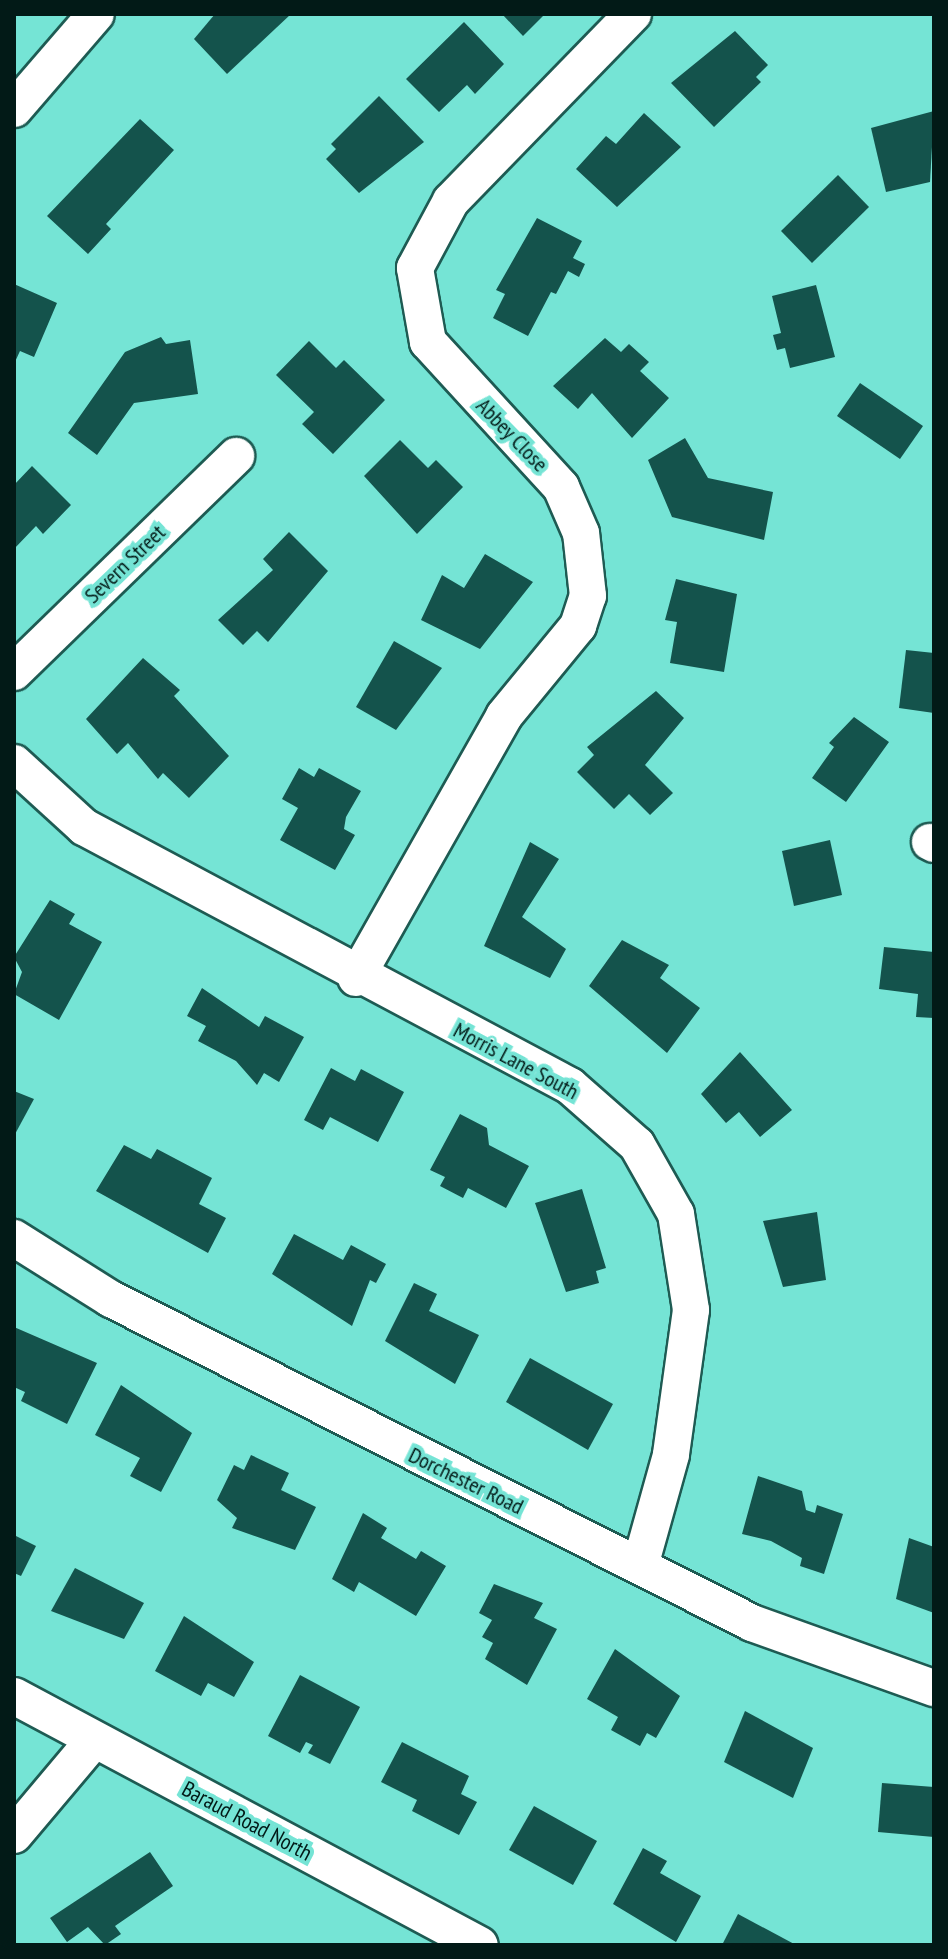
<!DOCTYPE html>
<style>
body{margin:0}
#map{position:relative;width:948px;height:1959px;overflow:hidden;background:#75e4d5;font-family:"PT Sans Narrow",sans-serif}
div>[style]{position:absolute}
[style*='--x']{left:calc(var(--x)*1px);top:calc(var(--y)*1px);width:calc(var(--w)*1px);rotate:calc(var(--a)*1deg)}
.building>*{inset:0;background:#14534c}
.roads{filter:drop-shadow(2px 0 #1e5b53) drop-shadow(-2px 0 #1e5b53) drop-shadow(0 2px #1e5b53) drop-shadow(0 -2px #1e5b53)}
.minor>*{height:36px;margin:-18px;padding:0 18px;transform-origin:18px;border-radius:18px;background:#fff}
span{translate:-50% -50%;white-space:nowrap;text-align:center;line-height:1.15;-webkit-text-stroke:8px #75e4d5;paint-order:stroke}
.street-label{font-size:22px;color:#021a17}
.frame{position:absolute;inset:0;border:16px solid #021a17;pointer-events:none}
</style>
<div id="map">
<div class="building">
<div style="clip-path:polygon(215px 14px,291px 14px,227px 74px,194px 39px)"></div>
<div style="clip-path:polygon(502px 14px,545px 14px,523px 36px)"></div>
<div style="clip-path:polygon(464px 22px,504px 64px,475px 94px,467px 85px,439px 112px,406px 79px)"></div>
<div style="clip-path:polygon(735px 31px,768px 65px,756px 77px,761px 82px,714px 127px,671px 83px)"></div>
<div style="clip-path:polygon(379px 96px,424px 142px,359px 193px,326px 159px,336px 149px,331px 144px)"></div>
<div style="clip-path:polygon(934px 111px,930px 182px,886px 192px,871px 128px)"></div>
<div style="clip-path:polygon(644px 113px,681px 147px,617px 207px,576px 169px,606px 136px,616px 144px)"></div>
<div style="clip-path:polygon(140px 119px,174px 150px,106px 224px,111px 229px,88px 254px,47px 216px)"></div>
<div style="clip-path:polygon(838px 175px,869px 207px,812px 263px,781px 231px)"></div>
<div style="clip-path:polygon(537px 218px,582px 241px,573px 258px,585px 264px,579px 277px,568px 271px,556px 294px,551px 292px,528px 336px,493px 318px,505px 294px,496px 290px)"></div>
<div style="clip-path:polygon(14px 284px,57px 303px,34px 357px,20px 351px,14px 364px)"></div>
<div style="clip-path:polygon(816px 285px,835px 357px,790px 368px,785px 348px,777px 350px,773px 335px,781px 333px,772px 296px)"></div>
<div style="clip-path:polygon(161px 337px,166px 344px,190px 340px,198px 394px,134px 403px,97px 455px,68px 433px,125px 352px)"></div>
<div style="clip-path:polygon(605px 338px,621px 352px,629px 344px,649px 362px,640px 371px,669px 398px,632px 438px,592px 393px,578px 409px,553px 386px)"></div>
<div style="clip-path:polygon(309px 341px,336px 368px,344px 360px,385px 400px,333px 454px,302px 424px,314px 412px,276px 375px)"></div>
<div style="clip-path:polygon(860px 383px,923px 426px,900px 459px,837px 416px)"></div>
<div style="clip-path:polygon(685px 438px,708px 478px,773px 492px,764px 540px,672px 517px,648px 460px)"></div>
<div style="clip-path:polygon(400px 440px,428px 468px,436px 460px,463px 487px,417px 534px,364px 476px)"></div>
<div style="clip-path:polygon(32px 466px,71px 505px,43px 534px,36px 526px,14px 549px,14px 485px)"></div>
<div style="clip-path:polygon(289px 532px,328px 571px,268px 642px,257px 631px,243px 645px,218px 620px,273px 570px,263px 559px)"></div>
<div style="clip-path:polygon(485px 554px,533px 582px,480px 649px,421px 620px,442px 575px,464px 588px)"></div>
<div style="clip-path:polygon(676px 579px,737px 594px,724px 672px,670px 663px,677px 622px,665px 620px)"></div>
<div style="clip-path:polygon(394px 641px,442px 668px,396px 730px,356px 707px)"></div>
<div style="clip-path:polygon(906px 650px,934px 653px,934px 713px,899px 708px)"></div>
<div style="clip-path:polygon(143px 658px,180px 690px,174px 696px,229px 756px,189px 798px,163px 773px,158px 779px,128px 743px,117px 754px,86px 719px)"></div>
<div style="clip-path:polygon(656px 691px,684px 718px,645px 765px,673px 793px,650px 815px,629px 794px,614px 809px,577px 772px,594px 755px,587px 747px)"></div>
<div style="clip-path:polygon(854px 717px,889px 742px,846px 802px,812px 778px,834px 747px,829px 743px)"></div>
<div style="clip-path:polygon(299px 768px,314px 777px,319px 768px,361px 791px,346px 817px,344px 829px,355px 835px,335px 870px,280px 840px,298px 808px,282px 799px)"></div>
<div style="clip-path:polygon(830px 840px,842px 895px,794px 906px,782px 851px)"></div>
<div style="clip-path:polygon(530px 842px,559px 859px,522px 917px,566px 949px,550px 978px,484px 946px)"></div>
<div style="clip-path:polygon(50px 900px,75px 914px,69px 924px,102px 942px,59px 1020px,14px 994px,22px 972px,14px 957px)"></div>
<div style="clip-path:polygon(622px 940px,669px 965px,660px 978px,700px 1008px,667px 1053px,589px 986px)"></div>
<div style="clip-path:polygon(884px 947px,934px 952px,934px 1018px,916px 1017px,918px 994px,879px 989px)"></div>
<div style="clip-path:polygon(202px 988px,259px 1027px,265px 1016px,304px 1037px,279px 1082px,264px 1073px,257px 1085px,236px 1061px,198px 1041px,206px 1026px,187px 1016px)"></div>
<div style="clip-path:polygon(740px 1052px,792px 1110px,760px 1137px,739px 1112px,726px 1123px,701px 1094px)"></div>
<div style="clip-path:polygon(331px 1068px,355px 1081px,361px 1069px,404px 1092px,378px 1142px,330px 1117px,323px 1130px,304px 1120px)"></div>
<div style="clip-path:polygon(14px 1091px,34px 1099px,14px 1136px)"></div>
<div style="clip-path:polygon(460px 1114px,487px 1128px,489px 1145px,529px 1166px,506px 1208px,468px 1188px,463px 1198px,440px 1186px,445px 1177px,430px 1170px)"></div>
<div style="clip-path:polygon(124px 1145px,151px 1159px,157px 1149px,212px 1178px,199px 1204px,226px 1218px,208px 1253px,96px 1191px)"></div>
<div style="clip-path:polygon(582px 1189px,606px 1268px,596px 1271px,599px 1283px,566px 1292px,535px 1203px)"></div>
<div style="clip-path:polygon(817px 1212px,826px 1280px,783px 1287px,763px 1221px)"></div>
<div style="clip-path:polygon(294px 1234px,343px 1260px,351px 1245px,386px 1264px,376px 1283px,370px 1280px,352px 1326px,272px 1274px)"></div>
<div style="clip-path:polygon(414px 1283px,437px 1294px,429px 1311px,479px 1335px,455px 1384px,385px 1341px)"></div>
<div style="clip-path:polygon(14px 1327px,97px 1363px,67px 1424px,21px 1401px,25px 1392px,14px 1387px)"></div>
<div style="clip-path:polygon(530px 1358px,613px 1404px,588px 1450px,506px 1402px)"></div>
<div style="clip-path:polygon(121px 1385px,192px 1433px,161px 1492px,130px 1476px,140px 1458px,95px 1435px)"></div>
<div style="clip-path:polygon(251px 1455px,289px 1473px,281px 1490px,316px 1507px,295px 1550px,232px 1528px,237px 1518px,217px 1500px,234px 1465px,244px 1470px)"></div>
<div style="clip-path:polygon(758px 1476px,802px 1491px,806px 1510px,815px 1513px,817px 1505px,843px 1514px,824px 1574px,800px 1566px,802px 1558px,771px 1541px,742px 1534px)"></div>
<div style="clip-path:polygon(363px 1513px,387px 1528px,381px 1538px,416px 1559px,421px 1551px,446px 1566px,416px 1616px,359px 1582px,354px 1592px,332px 1579px)"></div>
<div style="clip-path:polygon(14px 1535px,36px 1546px,21px 1576px,14px 1573px)"></div>
<div style="clip-path:polygon(909px 1538px,934px 1547px,934px 1613px,896px 1599px)"></div>
<div style="clip-path:polygon(75px 1568px,144px 1603px,124px 1639px,51px 1611px)"></div>
<div style="clip-path:polygon(494px 1584px,543px 1603px,534px 1618px,557px 1629px,527px 1685px,485px 1659px,493px 1643px,482px 1637px,492px 1620px,479px 1613px)"></div>
<div style="clip-path:polygon(184px 1616px,254px 1662px,234px 1697px,208px 1683px,201px 1696px,155px 1671px)"></div>
<div style="clip-path:polygon(615px 1649px,680px 1696px,656px 1738px,647px 1733px,640px 1746px,611px 1730px,618px 1717px,587px 1699px)"></div>
<div style="clip-path:polygon(300px 1675px,360px 1707px,330px 1764px,308px 1753px,313px 1745px,306px 1742px,300px 1753px,268px 1736px)"></div>
<div style="clip-path:polygon(745px 1711px,813px 1748px,793px 1798px,724px 1762px)"></div>
<div style="clip-path:polygon(402px 1742px,469px 1776px,461px 1794px,477px 1802px,459px 1835px,412px 1811px,417px 1800px,381px 1782px)"></div>
<div style="clip-path:polygon(882px 1783px,934px 1787px,934px 1837px,878px 1832px)"></div>
<div style="clip-path:polygon(534px 1806px,597px 1841px,573px 1885px,509px 1850px)"></div>
<div style="clip-path:polygon(643px 1848px,667px 1861px,660px 1873px,701px 1896px,676px 1942px,613px 1904px)"></div>
<div style="clip-path:polygon(150px 1852px,173px 1886px,115px 1926px,121px 1934px,105px 1945px,88px 1927px,67px 1942px,50px 1918px)"></div>
<div style="clip-path:polygon(738px 1914px,796px 1945px,722px 1945px)"></div>
</div>
<div class="roads">
<div class="minor">
<div style="--x:14;--y:109;--w:125;--a:-49.2"></div>
<div style="--x:14;--y:672;--w:310;--a:-44.2"></div>
<div style="--x:14;--y:763;--w:95;--a:42.4"></div>
<div style="--x:84;--y:827;--w:551;--a:28.05"></div>
<div style="--x:570;--y:1086;--w:89;--a:41.4"></div>
<div style="--x:637;--y:1145;--w:79;--a:60.5"></div>
<div style="--x:676;--y:1214;--w:97;--a:81.1"></div>
<div style="--x:691;--y:1310;--w:146;--a:97.9"></div>
<div style="--x:671;--y:1455;--w:115;--a:105.6"></div>
<div style="--x:930;--y:842;--w:4;--a:27"></div>
<div style="--x:356;--y:978;--w:301;--a:-60.5"></div>
<div style="--x:504;--y:716;--w:117;--a:-50.6"></div>
<div style="--x:578;--y:626;--w:32;--a:-72"></div>
<div style="--x:588;--y:596;--w:63;--a:-96.3"></div>
<div style="--x:581;--y:533;--w:50;--a:-113.5"></div>
<div style="--x:561;--y:487;--w:197;--a:-132.5"></div>
<div style="--x:428;--y:342;--w:75;--a:-100"></div>
<div style="--x:415;--y:268;--w:76;--a:-61.8"></div>
<div style="--x:451;--y:201;--w:261;--a:-45.8"></div>
<div style="--x:14;--y:1238;--w:115;--a:32.2"></div>
<div style="--x:111;--y:1299;--w:718;--a:26.81"></div>
<div style="--x:752;--y:1623;--w:193;--a:19.7"></div>
<div style="--x:14;--y:1696;--w:528;--a:28.12"></div>
<div style="--x:14;--y:1835;--w:124;--a:-49.9"></div>
</div>
</div>
<div class="street-label">
<span style="left:512px;top:435px;rotate:46deg">Abbey Close</span>
<span style="left:125px;top:564px;rotate:-44deg">Severn Street</span>
<span style="left:516px;top:1061px;rotate:28deg">Morris Lane South</span>
<span style="left:466px;top:1481px;rotate:26deg">Dorchester Road</span>
<span style="left:247px;top:1821px;rotate:28deg">Baraud Road North</span>
</div>
<div class="frame"></div>
</div>
